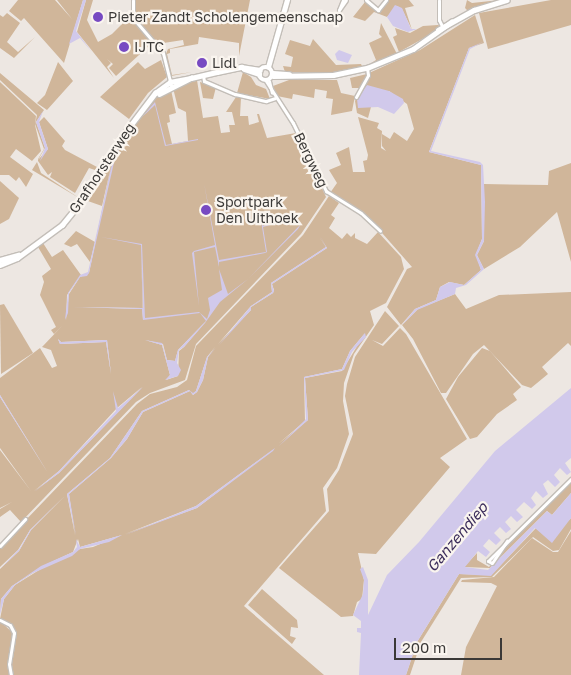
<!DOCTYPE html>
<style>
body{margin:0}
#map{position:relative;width:571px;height:675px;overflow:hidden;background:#ede7e2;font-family:"Golos Text",sans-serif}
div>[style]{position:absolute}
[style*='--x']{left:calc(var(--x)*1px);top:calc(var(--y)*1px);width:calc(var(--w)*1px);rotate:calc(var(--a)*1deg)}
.green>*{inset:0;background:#d0b69a}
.water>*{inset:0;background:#d1c9eb}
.roads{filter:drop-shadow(1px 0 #c3beb8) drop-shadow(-1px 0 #c3beb8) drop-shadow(0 1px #c3beb8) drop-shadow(0 -1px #c3beb8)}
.street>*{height:3px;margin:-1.5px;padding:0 1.5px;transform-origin:1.5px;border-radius:1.5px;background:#fff}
.secondary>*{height:4.5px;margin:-2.25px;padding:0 2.25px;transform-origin:2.25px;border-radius:2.25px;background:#fff}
.secondary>.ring{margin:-2.25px;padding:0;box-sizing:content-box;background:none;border:4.5px solid #fff;border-radius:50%}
.dots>*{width:14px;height:14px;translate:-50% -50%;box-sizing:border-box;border:2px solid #faf5ef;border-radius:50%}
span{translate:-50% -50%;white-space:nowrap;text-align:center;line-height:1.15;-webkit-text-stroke:4.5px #faf5ef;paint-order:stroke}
.poi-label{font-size:14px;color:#3b3937}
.left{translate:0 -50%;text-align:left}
.street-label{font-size:14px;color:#3b3937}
.water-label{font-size:15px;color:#3d2e5c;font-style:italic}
.scale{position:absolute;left:394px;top:638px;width:108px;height:22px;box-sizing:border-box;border:2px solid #3b3937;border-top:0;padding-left:6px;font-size:15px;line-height:18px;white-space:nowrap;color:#3b3937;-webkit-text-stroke:4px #faf5ef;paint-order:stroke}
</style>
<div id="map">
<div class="green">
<div style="clip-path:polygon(18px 0,55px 0,72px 19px,57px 0,83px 0,64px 63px,24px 18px,21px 21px,9px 11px)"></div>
<div style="clip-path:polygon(86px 0,93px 0,87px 20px,98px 42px,112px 34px,130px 16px,155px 45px,151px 44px,116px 76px,109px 68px,113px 64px,107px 59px,111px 63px,107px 67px,114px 78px,77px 32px)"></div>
<div style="clip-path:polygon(135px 0,250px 0,239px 56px,239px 43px,199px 37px,198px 44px,170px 49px,170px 53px,167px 54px,172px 75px,192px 72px,171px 76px,165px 56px,168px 49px,184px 45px,183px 40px,157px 44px,136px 19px)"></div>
<div style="clip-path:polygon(389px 0,409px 0,414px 6px,405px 8px,412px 30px,402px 9px,397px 6px,387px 17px,374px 12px,365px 21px,353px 17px,365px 2px,378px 11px)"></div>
<div style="clip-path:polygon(467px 0,472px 3px,500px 0,468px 11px,465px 8px)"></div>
<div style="clip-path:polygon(551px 0,571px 0,571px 25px,488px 49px,479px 13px)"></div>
<div style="clip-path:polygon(7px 13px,20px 23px,7px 42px,18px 52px,35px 37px,14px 58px,0 48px,0 15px,3px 17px)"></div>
<div style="clip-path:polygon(475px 15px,484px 43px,469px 48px,429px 152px,481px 165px,482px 239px,476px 254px,481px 270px,464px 285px,449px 282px,440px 287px,436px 300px,415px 309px,401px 325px,387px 307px,407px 269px,412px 267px,368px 217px,330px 193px,337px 183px,329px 170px,341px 165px,336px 153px,349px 147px,353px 172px,365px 172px,363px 161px,367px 160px,368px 155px,358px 117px,379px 123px,377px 128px,382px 131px,381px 148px,386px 151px,382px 146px,382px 134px,390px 139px,394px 132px,407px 141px,414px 129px,407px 104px,389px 91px,359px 107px,371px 107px,368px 118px,357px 113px,355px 101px,369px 73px,420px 50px)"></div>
<div style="clip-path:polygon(381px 23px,397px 54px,368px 65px,376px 60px,369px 43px,382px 37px,379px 34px)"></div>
<div style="clip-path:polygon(438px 25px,440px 26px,433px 33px,399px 52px,393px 37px,397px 35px,395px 28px,410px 33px,423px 26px)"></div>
<div style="clip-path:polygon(313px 39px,336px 65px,361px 64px,363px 68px,332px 73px,285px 72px,283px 66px,291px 67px,293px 57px,285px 54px,290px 40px,310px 46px)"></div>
<div style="clip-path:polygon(161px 60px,167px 77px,148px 93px,129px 119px,100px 97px,138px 62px,145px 69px)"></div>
<div style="clip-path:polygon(58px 62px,73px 81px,47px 110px,37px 103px,45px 95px)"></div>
<div style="clip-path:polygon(243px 72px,251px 77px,256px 85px,266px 89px,270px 99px,237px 93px)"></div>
<div style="clip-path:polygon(0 73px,44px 110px,36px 122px,45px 148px,38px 160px,48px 149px,39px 122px,44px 117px,65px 141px,62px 146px,65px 150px,97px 167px,95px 170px,89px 168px,75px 193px,50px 177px,52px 172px,48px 175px,38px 161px,38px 159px,44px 149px,35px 124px,37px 115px,0 80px)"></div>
<div style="clip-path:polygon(367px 74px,360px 88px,352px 88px,350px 78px)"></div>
<div style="clip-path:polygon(evenodd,197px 80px,203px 118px,218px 116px,221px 133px,230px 132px,229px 125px,235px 125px,232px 112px,226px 112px,236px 97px,241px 98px,240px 116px,248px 116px,249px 125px,259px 122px,257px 114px,259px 114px,267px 138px,296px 133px,326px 197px,301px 234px,196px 344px,185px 380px,150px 393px,136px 402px,21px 522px,10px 510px,0 517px,0 509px,12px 502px,0 508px,0 450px,31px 491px,0 448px,0 397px,48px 473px,0 395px,0 378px,40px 348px,52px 368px,57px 366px,51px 350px,42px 347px,63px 325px,54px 334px,51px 330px,56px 327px,40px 295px,44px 282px,42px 276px,51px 269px,38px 247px,43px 243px,52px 257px,63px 250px,81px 275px,67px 295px,66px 320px,69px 294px,80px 277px,89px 273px,112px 162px,102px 206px,85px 200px,114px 152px,158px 95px,171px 90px,176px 113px,169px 115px,170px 122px,167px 123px,172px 144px,188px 141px,186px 112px,178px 108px,173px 88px,197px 80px,141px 245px,143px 320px,142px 309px,73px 307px,143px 308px,141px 245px,197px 80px,207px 320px,184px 347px,179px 351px,178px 376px,166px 380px,170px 375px,162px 345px,145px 340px,163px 344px,167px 360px,175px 361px,178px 350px,207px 320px,197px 80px,58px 339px,61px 342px,107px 340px,111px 374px,106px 342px,60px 344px,58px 339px,197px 80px,142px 387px,59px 473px,34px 491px,59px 471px,117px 408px,142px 387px)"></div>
<div style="clip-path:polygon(289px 80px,337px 80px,341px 93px,355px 96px,352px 111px,331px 115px,333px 99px,326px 98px,327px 91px,315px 89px,314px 98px,293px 94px,292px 99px,277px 96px,273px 86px)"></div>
<div style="clip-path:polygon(0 82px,36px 116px,35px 125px,41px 151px,32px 161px,16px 149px,10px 157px,33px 174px,26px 187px,19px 177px,16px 181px,9px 175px,0 175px)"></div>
<div style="clip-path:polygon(200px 82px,216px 87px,213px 99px,203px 98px)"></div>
<div style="clip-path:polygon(37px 162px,41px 173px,79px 198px,32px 170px)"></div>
<div style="clip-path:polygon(571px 163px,571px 262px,557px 212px,520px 247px,484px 269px,477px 255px,484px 241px,484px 184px,548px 185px,549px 171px)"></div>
<div style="clip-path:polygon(0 181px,19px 198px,9px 219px,0 224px)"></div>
<div style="clip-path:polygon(evenodd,329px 196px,339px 203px,331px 215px,335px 218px,329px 228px,342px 239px,347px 233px,351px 237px,355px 233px,355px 238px,367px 244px,378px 232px,401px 257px,404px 269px,386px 303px,370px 311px,374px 325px,354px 354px,344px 383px,343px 401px,349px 434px,337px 468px,323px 488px,326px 511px,244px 606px,324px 675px,12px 675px,10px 662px,15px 633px,10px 624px,0 619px,4px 599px,15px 585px,44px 567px,80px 549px,93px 547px,122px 535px,80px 547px,78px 539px,73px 552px,47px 564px,12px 586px,1px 599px,0 613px,0 569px,19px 551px,31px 530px,65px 496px,30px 530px,18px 550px,0 567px,0 547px,137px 404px,150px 394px,177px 387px,187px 380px,196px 346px,303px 235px,329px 196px,319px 237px,327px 248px,272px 284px,274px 290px,273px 293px,251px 307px,251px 310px,218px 344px,251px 306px,272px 292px,271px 283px,326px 247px,319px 237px,329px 196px,365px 333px,342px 371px,305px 378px,308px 420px,278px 444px,305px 421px,304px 377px,342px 369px,350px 351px,365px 333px,329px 196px,215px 347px,208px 357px,203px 380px,197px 392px,193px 395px,190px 391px,143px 412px,127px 439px,111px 458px,69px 494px,75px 535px,67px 494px,110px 458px,142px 411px,189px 390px,193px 394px,196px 391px,207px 357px,215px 347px,329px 196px,275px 448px,197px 508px,125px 534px,196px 506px,275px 448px)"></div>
<div style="clip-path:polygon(76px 231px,95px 242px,90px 262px,77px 244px,71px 247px,64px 244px)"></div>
<div style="clip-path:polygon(571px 292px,571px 346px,568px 343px,542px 367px,548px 374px,531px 388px,522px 385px,484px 345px,473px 354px,446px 393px,441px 393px,413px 339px,402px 325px,418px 309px,455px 294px,466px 309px,499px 295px)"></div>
<div style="clip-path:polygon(4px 304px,33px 353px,1px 374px,0 305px)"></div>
<div style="clip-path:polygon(385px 311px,399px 326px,382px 344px,372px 340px,383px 346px,400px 328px,406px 334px,467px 439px,440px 458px,450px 467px,376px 554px,358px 553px,364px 580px,362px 599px,357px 602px,353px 616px,341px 617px,279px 568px,329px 511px,327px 489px,339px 470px,353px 434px,345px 396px,347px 384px,355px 357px)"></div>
<div style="clip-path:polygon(482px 348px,490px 351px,521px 387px,513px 394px,517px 400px,497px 414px,477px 437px,470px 439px,446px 399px,458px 377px)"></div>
<div style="clip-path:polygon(571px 481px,571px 493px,552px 515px,547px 511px,490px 568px,464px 567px,477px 553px,477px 560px,489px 567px,511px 542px,510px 539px)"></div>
<div style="clip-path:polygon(571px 518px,571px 529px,559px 550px,553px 551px,533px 537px,492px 577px,461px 578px,421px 642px,410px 675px,406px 675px,417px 642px,459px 574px,491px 575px,536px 528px,564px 525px)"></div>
<div style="clip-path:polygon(571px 531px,571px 675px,461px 675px,466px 647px,497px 586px,491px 583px,461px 582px,462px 580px,494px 577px,532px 538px,553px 552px,558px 552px)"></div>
<div style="clip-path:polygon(262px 589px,297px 620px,298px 628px,291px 627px,290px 636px,296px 638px,292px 644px,248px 605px)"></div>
<div style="clip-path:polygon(0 621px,13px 633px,9px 675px,0 675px)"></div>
</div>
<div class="water">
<div style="clip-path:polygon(83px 0,86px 0,76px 31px,92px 52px,80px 38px,69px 44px)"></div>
<div style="clip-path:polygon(395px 5px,402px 8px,411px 29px,417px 29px,408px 32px,393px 26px,387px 17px)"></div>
<div style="clip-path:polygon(483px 42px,470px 49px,431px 151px,480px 162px,483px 165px,485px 202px,484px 241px,477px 255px,484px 269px,466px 285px,456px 288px,455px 294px,417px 310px,402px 325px,415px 309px,436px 300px,440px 287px,450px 282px,464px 285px,481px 270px,475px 255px,482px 239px,481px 165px,429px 152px,469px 48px)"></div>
<div style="clip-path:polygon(339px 50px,352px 55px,348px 63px,337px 60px,335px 54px)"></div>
<div style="clip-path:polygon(367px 85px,389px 91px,403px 99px,404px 103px,394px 114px,378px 107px,358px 108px,357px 99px)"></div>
<div style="clip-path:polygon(155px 102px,166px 145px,198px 139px,198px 140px,165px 146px,155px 105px,141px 118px)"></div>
<div style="clip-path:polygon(43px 111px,39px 122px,48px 149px,40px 161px,45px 148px,36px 122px)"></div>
<div style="clip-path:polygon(122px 144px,115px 158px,89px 273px,87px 276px,80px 277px,69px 293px,68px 313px,65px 320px,68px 293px,80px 275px,88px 272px,111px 168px,116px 152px)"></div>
<div style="clip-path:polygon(204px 183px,219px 260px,266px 252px,258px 202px,263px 226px,298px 217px,263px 227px,267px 252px,265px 253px,219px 262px,219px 267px,215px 247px,194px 252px,199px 306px,192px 253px,194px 251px,215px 245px)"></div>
<div style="clip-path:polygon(301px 224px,298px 229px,248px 279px,220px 302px,205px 323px,184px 347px,179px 350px,177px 363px,181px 370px,178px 376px,165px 380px,170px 375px,162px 345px,145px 340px,162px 343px,167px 360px,175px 361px,178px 350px,206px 321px,200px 313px,143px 320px,142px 309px,72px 307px,143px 308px,141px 245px,101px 237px,142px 244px,145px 318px,199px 312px,207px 319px,210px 310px,208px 298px,222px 290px,219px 269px,228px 294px,248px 279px)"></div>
<div style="clip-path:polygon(320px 236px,327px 248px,272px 284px,274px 291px,273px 293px,251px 307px,251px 310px,219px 345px,251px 306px,272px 292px,271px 283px,326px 247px)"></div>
<div style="clip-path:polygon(365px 333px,366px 337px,352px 352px,344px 370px,305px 378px,308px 420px,279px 446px,306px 419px,304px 377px,342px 369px,350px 351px)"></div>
<div style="clip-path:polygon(58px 339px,61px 342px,107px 340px,111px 374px,106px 342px,60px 344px)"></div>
<div style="clip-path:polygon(216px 348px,208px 357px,203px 380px,197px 392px,193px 395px,190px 391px,143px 412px,127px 439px,111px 458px,69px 494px,76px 536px,67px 494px,110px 458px,142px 411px,189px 390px,193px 393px,196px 391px,207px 357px)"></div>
<div style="clip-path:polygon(143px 387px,59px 473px,34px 492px,59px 471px,116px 411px,113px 391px,118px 408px)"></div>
<div style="clip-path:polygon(571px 388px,571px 458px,565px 463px,571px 472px,567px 475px,560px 468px,554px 475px,560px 482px,555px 487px,548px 480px,543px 484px,548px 494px,543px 498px,536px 491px,531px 498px,536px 505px,532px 509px,524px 502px,516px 510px,523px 517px,517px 522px,511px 516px,505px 522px,511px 529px,506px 533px,500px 527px,494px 533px,501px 540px,496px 545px,489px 539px,483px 546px,490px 552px,486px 557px,478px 551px,465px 567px,488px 570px,547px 511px,552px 515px,571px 493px,571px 518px,552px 543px,535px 528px,491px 576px,459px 574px,417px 642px,406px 675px,359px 675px,361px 633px,357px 632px,357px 628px,361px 628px,361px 621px,353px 615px,363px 594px,364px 580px,360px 569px,363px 567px,368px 580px,368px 615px,387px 575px,419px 542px,495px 451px)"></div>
<div style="clip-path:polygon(0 395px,48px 473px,0 397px)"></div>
<div style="clip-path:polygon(275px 448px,273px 451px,197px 508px,125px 535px,196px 506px)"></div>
<div style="clip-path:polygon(64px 496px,31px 530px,19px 551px,0 569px,20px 548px,30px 530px)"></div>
<div style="clip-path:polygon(122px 535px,109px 542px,80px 549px,72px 556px,31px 574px,15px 585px,4px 599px,0 615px,1px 599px,12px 586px,41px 566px,73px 552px,77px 547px,76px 539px,80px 547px)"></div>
</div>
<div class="roads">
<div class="street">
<div style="--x:133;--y:0;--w:18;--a:90"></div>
<div style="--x:133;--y:18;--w:46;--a:49.4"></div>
<div style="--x:163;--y:53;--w:34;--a:76"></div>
<div style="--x:343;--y:0;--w:11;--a:112"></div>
<div style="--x:339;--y:10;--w:12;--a:-55"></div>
<div style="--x:366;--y:0;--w:16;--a:40"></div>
<div style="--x:378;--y:10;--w:13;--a:-51"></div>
<div style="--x:439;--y:0;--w:20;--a:90"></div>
<div style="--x:439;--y:20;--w:9;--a:63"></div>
<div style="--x:203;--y:75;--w:6;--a:81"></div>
<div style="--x:204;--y:81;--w:34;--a:23"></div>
<div style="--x:235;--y:94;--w:32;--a:13"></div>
<div style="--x:266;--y:101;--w:9;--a:-18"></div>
<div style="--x:266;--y:81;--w:50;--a:57.3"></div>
<div style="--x:293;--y:123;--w:76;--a:64.1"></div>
<div style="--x:326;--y:191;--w:41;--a:32.2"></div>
<div style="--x:361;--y:213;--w:26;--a:43"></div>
<div style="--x:269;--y:81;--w:12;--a:76"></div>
<div style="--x:356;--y:97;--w:25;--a:-61"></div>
<div style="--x:368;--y:75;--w:7;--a:-98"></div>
<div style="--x:0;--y:546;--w:37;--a:-47"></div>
<div style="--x:488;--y:561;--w:117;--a:-44.7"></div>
<div style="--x:488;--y:561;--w:4;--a:27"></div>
<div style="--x:492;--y:563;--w:27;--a:-56"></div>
<div style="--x:0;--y:620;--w:11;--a:27"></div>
<div style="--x:10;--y:625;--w:9;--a:63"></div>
<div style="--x:14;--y:633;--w:31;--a:99"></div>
<div style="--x:9;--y:664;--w:11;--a:80"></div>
</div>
<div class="secondary">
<div style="--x:438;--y:30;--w:41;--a:-29.1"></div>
<div style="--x:474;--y:10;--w:34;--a:-17"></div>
<div class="ring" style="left:259px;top:67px;width:9.5px;height:9.5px"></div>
<div style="--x:268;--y:67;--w:70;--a:-74.2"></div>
<div style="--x:244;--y:69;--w:16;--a:18"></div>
<div style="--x:273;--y:73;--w:16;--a:4"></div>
<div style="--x:273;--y:76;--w:60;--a:-1"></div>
<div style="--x:333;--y:75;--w:35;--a:-12"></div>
<div style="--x:367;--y:68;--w:50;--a:-22.4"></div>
<div style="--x:413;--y:49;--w:47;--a:-35.4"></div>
<div style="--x:159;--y:94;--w:36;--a:-27"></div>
<div style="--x:191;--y:78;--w:27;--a:-13"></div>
<div style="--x:217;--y:72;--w:25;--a:-12"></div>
<div style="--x:241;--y:67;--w:19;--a:9"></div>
<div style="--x:0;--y:260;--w:19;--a:-16"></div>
<div style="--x:0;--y:265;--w:18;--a:-22"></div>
<div style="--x:17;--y:258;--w:56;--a:-36.3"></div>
<div style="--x:62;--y:225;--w:28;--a:-51"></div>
<div style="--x:80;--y:203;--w:75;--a:-58"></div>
<div style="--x:120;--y:139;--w:58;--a:-52.7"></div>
<div style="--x:155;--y:93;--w:19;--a:-36"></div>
<div style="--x:170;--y:82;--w:21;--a:-11"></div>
</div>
</div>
<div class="dots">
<div style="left:98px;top:17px;background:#774ac2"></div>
<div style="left:124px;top:47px;background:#774ac2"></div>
<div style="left:202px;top:63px;background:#774ac2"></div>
<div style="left:206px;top:210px;background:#774ac2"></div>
</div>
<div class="poi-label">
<span class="left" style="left:108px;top:17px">Pieter Zandt Scholengemeenschap</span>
<span class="left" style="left:134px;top:47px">IJTC</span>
<span class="left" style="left:212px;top:63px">Lidl</span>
<span class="left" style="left:216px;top:210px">Sportpark<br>Den Uithoek</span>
</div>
<div class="street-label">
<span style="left:311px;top:160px;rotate:64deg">Bergweg</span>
<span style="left:102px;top:168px;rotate:-56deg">Grafhorsterweg</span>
</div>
<div class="water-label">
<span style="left:457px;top:537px;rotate:-50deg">Ganzendiep</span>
</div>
<div class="scale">200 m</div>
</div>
